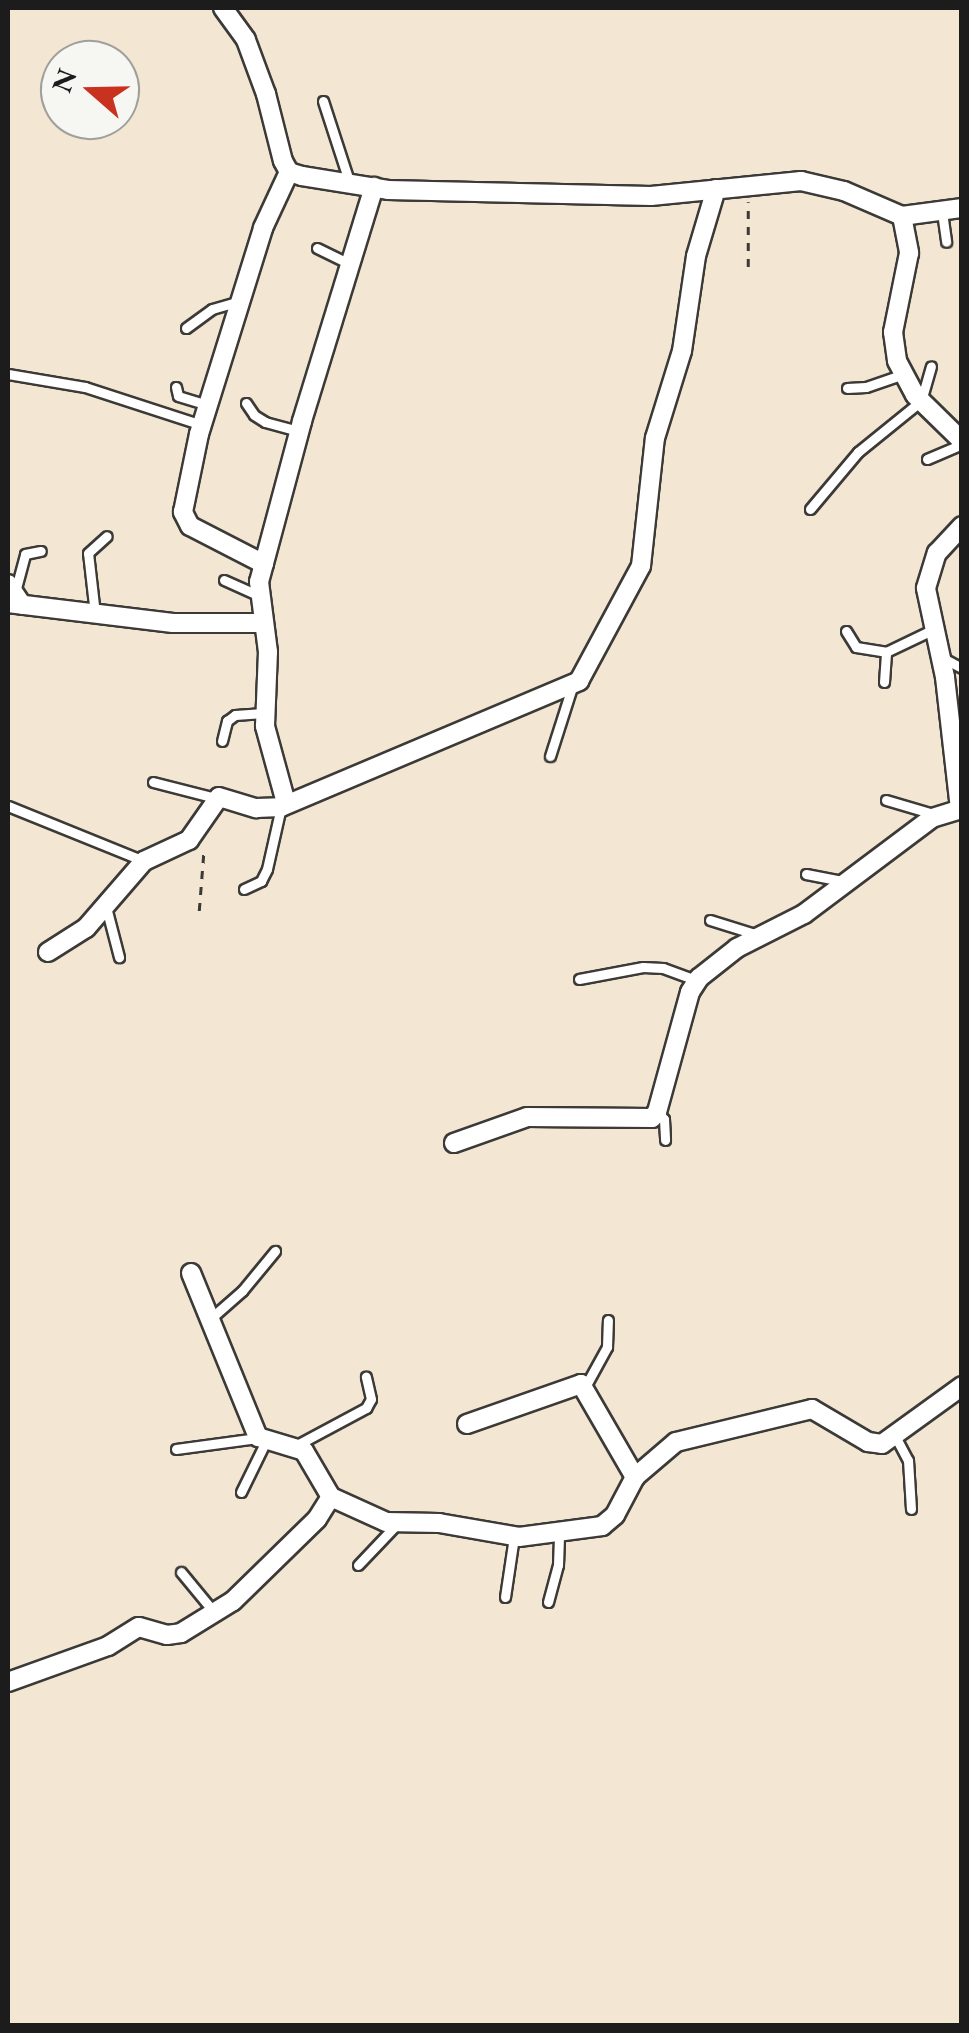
<!DOCTYPE html>
<style>
body{margin:0}
#map{position:relative;width:969px;height:2033px;overflow:hidden;background:#f3e7d3;font-family:"EB Garamond",serif}
div>[style]{position:absolute}
[style*='--x']{left:calc(var(--x)*1px);top:calc(var(--y)*1px);width:calc(var(--w)*1px);rotate:calc(var(--a)*1deg)}
.path>*{height:2.5px;margin-top:-1.25px;transform-origin:0;background:repeating-linear-gradient(90deg,#3c3a37 0 8px,transparent 0 16px)}
.roads{filter:drop-shadow(2px 0 #3c3a37) drop-shadow(-2px 0 #3c3a37) drop-shadow(0 2px #3c3a37) drop-shadow(0 -2px #3c3a37)}
.lane>*{height:9px;margin:-4.5px;padding:0 4.5px;transform-origin:4.5px;border-radius:4.5px;background:#fff}
.street>*{height:18px;margin:-9px;padding:0 9px;transform-origin:9px;border-radius:9px;background:#fff}
span{translate:-50% -50%;white-space:nowrap;text-align:center;line-height:1.15;-webkit-text-stroke:8px #f6f6f2;paint-order:stroke}
.frame{position:absolute;inset:0;border:10px solid #1c1c1c;pointer-events:none}
.north{position:absolute;left:40px;top:40px;width:100px;height:100px;box-sizing:border-box;background:#f6f6f2;border:2px solid #9f9f9c;border-radius:50%;rotate:290deg;font-size:28px;font-weight:700;line-height:40px;text-align:center;color:#1c1c1c}
.north::after{content:'';display:block;margin:auto;width:35px;height:45px;background:#c8321e;clip-path:polygon(50% 0,100% 100%,50% 72%,0 100%)}
</style>
<div id="map">
<div class="path">
<div style="--x:748;--y:267;--w:65;--a:-90"></div>
<div style="--x:199;--y:911;--w:63;--a:-85.5"></div>
</div>
<div class="roads">
<div class="lane">
<div style="--x:323;--y:101;--w:87;--a:72"></div>
<div style="--x:942;--y:212;--w:30;--a:82"></div>
<div style="--x:317;--y:248;--w:37;--a:26"></div>
<div style="--x:186;--y:328;--w:32;--a:-36"></div>
<div style="--x:212;--y:309;--w:29;--a:-16"></div>
<div style="--x:8;--y:374;--w:78;--a:9.6"></div>
<div style="--x:85;--y:387;--w:123;--a:18"></div>
<div style="--x:176;--y:387;--w:9;--a:77"></div>
<div style="--x:178;--y:396;--w:31;--a:17"></div>
<div style="--x:847;--y:388;--w:19;--a:-3"></div>
<div style="--x:866;--y:387;--w:40;--a:-18.9"></div>
<div style="--x:246;--y:403;--w:14;--a:56"></div>
<div style="--x:254;--y:415;--w:13;--a:32"></div>
<div style="--x:265;--y:422;--w:34;--a:15"></div>
<div style="--x:927;--y:459;--w:38;--a:-23"></div>
<div style="--x:810;--y:509;--w:75;--a:-49.9"></div>
<div style="--x:858;--y:452;--w:81;--a:-39"></div>
<div style="--x:921;--y:401;--w:36;--a:-74"></div>
<div style="--x:224;--y:580;--w:37;--a:24"></div>
<div style="--x:15;--y:592;--w:39;--a:-75"></div>
<div style="--x:25;--y:554;--w:16;--a:-11"></div>
<div style="--x:95;--y:614;--w:61;--a:-96.5"></div>
<div style="--x:88;--y:553;--w:25;--a:-42"></div>
<div style="--x:846;--y:631;--w:19;--a:58"></div>
<div style="--x:856;--y:647;--w:30;--a:9"></div>
<div style="--x:943;--y:658;--w:21;--a:28"></div>
<div style="--x:884;--y:682;--w:30;--a:-86"></div>
<div style="--x:886;--y:652;--w:53;--a:-25.6"></div>
<div style="--x:222;--y:741;--w:21;--a:-76"></div>
<div style="--x:227;--y:721;--w:10;--a:-37"></div>
<div style="--x:235;--y:715;--w:32;--a:-4"></div>
<div style="--x:550;--y:756;--w:72;--a:-72.3"></div>
<div style="--x:153;--y:782;--w:65;--a:14.3"></div>
<div style="--x:886;--y:800;--w:53;--a:16.4"></div>
<div style="--x:8;--y:806;--w:147;--a:22"></div>
<div style="--x:806;--y:874;--w:38;--a:11"></div>
<div style="--x:244;--y:889;--w:19;--a:-25"></div>
<div style="--x:261;--y:881;--w:13;--a:-63"></div>
<div style="--x:267;--y:869;--w:64;--a:-77.3"></div>
<div style="--x:106;--y:907;--w:52;--a:75.4"></div>
<div style="--x:710;--y:920;--w:47;--a:17.3"></div>
<div style="--x:579;--y:979;--w:65;--a:-10.6"></div>
<div style="--x:643;--y:967;--w:20;--a:3"></div>
<div style="--x:663;--y:968;--w:37;--a:20"></div>
<div style="--x:657;--y:1112;--w:10;--a:45"></div>
<div style="--x:664;--y:1119;--w:21;--a:87"></div>
<div style="--x:210;--y:1319;--w:43;--a:-41.2"></div>
<div style="--x:242;--y:1291;--w:52;--a:-50.5"></div>
<div style="--x:585;--y:1387;--w:46;--a:-61.2"></div>
<div style="--x:607;--y:1347;--w:27;--a:-88"></div>
<div style="--x:895;--y:1436;--w:27;--a:62"></div>
<div style="--x:908;--y:1460;--w:49;--a:86.5"></div>
<div style="--x:295;--y:1446;--w:81;--a:-28.2"></div>
<div style="--x:366;--y:1408;--w:10;--a:-61"></div>
<div style="--x:371;--y:1399;--w:23;--a:-103"></div>
<div style="--x:176;--y:1449;--w:82;--a:-7.7"></div>
<div style="--x:241;--y:1492;--w:55;--a:-63.9"></div>
<div style="--x:358;--y:1565;--w:54;--a:-46.5"></div>
<div style="--x:181;--y:1572;--w:52;--a:50.5"></div>
<div style="--x:505;--y:1597;--w:61;--a:-81.5"></div>
<div style="--x:548;--y:1602;--w:38;--a:-75"></div>
<div style="--x:558;--y:1565;--w:33;--a:-88"></div>
</div>
<div class="street">
<div style="--x:223;--y:8;--w:39;--a:54"></div>
<div style="--x:246;--y:40;--w:58;--a:69.7"></div>
<div style="--x:266;--y:94;--w:69;--a:75.8"></div>
<div style="--x:283;--y:161;--w:13;--a:61"></div>
<div style="--x:289;--y:172;--w:14;--a:17"></div>
<div style="--x:302;--y:176;--w:87;--a:9.2"></div>
<div style="--x:388;--y:190;--w:263;--a:1.3"></div>
<div style="--x:651;--y:196;--w:151;--a:-5.7"></div>
<div style="--x:801;--y:181;--w:44;--a:13.1"></div>
<div style="--x:844;--y:191;--w:63;--a:23.3"></div>
<div style="--x:902;--y:216;--w:61;--a:-7.6"></div>
<div style="--x:902;--y:216;--w:38;--a:79"></div>
<div style="--x:909;--y:253;--w:81;--a:101.4"></div>
<div style="--x:893;--y:332;--w:29;--a:82"></div>
<div style="--x:897;--y:361;--w:38;--a:62"></div>
<div style="--x:915;--y:395;--w:66;--a:44.4"></div>
<div style="--x:264;--y:564;--w:83;--a:-152.8"></div>
<div style="--x:190;--y:526;--w:16;--a:-117"></div>
<div style="--x:183;--y:512;--w:80;--a:-78.4"></div>
<div style="--x:199;--y:434;--w:216;--a:-72.7"></div>
<div style="--x:263;--y:228;--w:62;--a:-65.1"></div>
<div style="--x:8;--y:584;--w:25;--a:56"></div>
<div style="--x:8;--y:603;--w:166;--a:6.9"></div>
<div style="--x:173;--y:623;--w:89;--a:0"></div>
<div style="--x:286;--y:803;--w:80;--a:-105.3"></div>
<div style="--x:265;--y:726;--w:74;--a:-87.7"></div>
<div style="--x:268;--y:652;--w:71;--a:-97.3"></div>
<div style="--x:259;--y:582;--w:167;--a:-75"></div>
<div style="--x:302;--y:421;--w:245;--a:-72.9"></div>
<div style="--x:960;--y:809;--w:133;--a:-96.5"></div>
<div style="--x:945;--y:677;--w:91;--a:-102.1"></div>
<div style="--x:926;--y:588;--w:37;--a:-73"></div>
<div style="--x:937;--y:553;--w:37;--a:-47"></div>
<div style="--x:48;--y:952;--w:45;--a:-32.3"></div>
<div style="--x:86;--y:928;--w:89;--a:-49.1"></div>
<div style="--x:144;--y:861;--w:50;--a:-25"></div>
<div style="--x:189;--y:840;--w:52;--a:-55.1"></div>
<div style="--x:219;--y:797;--w:39;--a:17"></div>
<div style="--x:256;--y:808;--w:25;--a:-2"></div>
<div style="--x:281;--y:807;--w:324;--a:-22.9"></div>
<div style="--x:579;--y:681;--w:131;--a:-61.7"></div>
<div style="--x:641;--y:566;--w:129;--a:-83.8"></div>
<div style="--x:655;--y:438;--w:91;--a:-72.8"></div>
<div style="--x:682;--y:351;--w:96;--a:-81.6"></div>
<div style="--x:696;--y:256;--w:70;--a:-73.4"></div>
<div style="--x:454;--y:1143;--w:77;--a:-19.6"></div>
<div style="--x:527;--y:1117;--w:125;--a:0.5"></div>
<div style="--x:652;--y:1118;--w:8;--a:-50"></div>
<div style="--x:657;--y:1112;--w:124;--a:-74.6"></div>
<div style="--x:690;--y:992;--w:17;--a:-57"></div>
<div style="--x:699;--y:978;--w:48;--a:-38.3"></div>
<div style="--x:737;--y:948;--w:75;--a:-26.9"></div>
<div style="--x:804;--y:914;--w:160;--a:-36.9"></div>
<div style="--x:932;--y:818;--w:31;--a:-17"></div>
<div style="--x:191;--y:1273;--w:177;--a:67.8"></div>
<div style="--x:258;--y:1437;--w:48;--a:16.9"></div>
<div style="--x:304;--y:1451;--w:53;--a:59.6"></div>
<div style="--x:331;--y:1497;--w:60;--a:24.4"></div>
<div style="--x:386;--y:1522;--w:53;--a:1.1"></div>
<div style="--x:439;--y:1523;--w:81;--a:9.9"></div>
<div style="--x:519;--y:1537;--w:84;--a:-7.5"></div>
<div style="--x:602;--y:1526;--w:17;--a:-40"></div>
<div style="--x:615;--y:1515;--w:43;--a:-62.2"></div>
<div style="--x:635;--y:1477;--w:54;--a:-40.5"></div>
<div style="--x:676;--y:1442;--w:140;--a:-13.6"></div>
<div style="--x:812;--y:1409;--w:65;--a:30.5"></div>
<div style="--x:868;--y:1442;--w:14;--a:8"></div>
<div style="--x:882;--y:1444;--w:99;--a:-35.9"></div>
<div style="--x:467;--y:1424;--w:121;--a:-19.3"></div>
<div style="--x:581;--y:1384;--w:108;--a:59.9"></div>
<div style="--x:8;--y:1682;--w:106;--a:-19.8"></div>
<div style="--x:108;--y:1646;--w:36;--a:-32"></div>
<div style="--x:139;--y:1627;--w:29;--a:16"></div>
<div style="--x:167;--y:1635;--w:14;--a:-8"></div>
<div style="--x:181;--y:1633;--w:61;--a:-31.6"></div>
<div style="--x:233;--y:1601;--w:117;--a:-44.3"></div>
<div style="--x:317;--y:1519;--w:26;--a:-58"></div>
</div>
</div>
<div class="frame"></div>
<div class="north">N</div>
</div>
